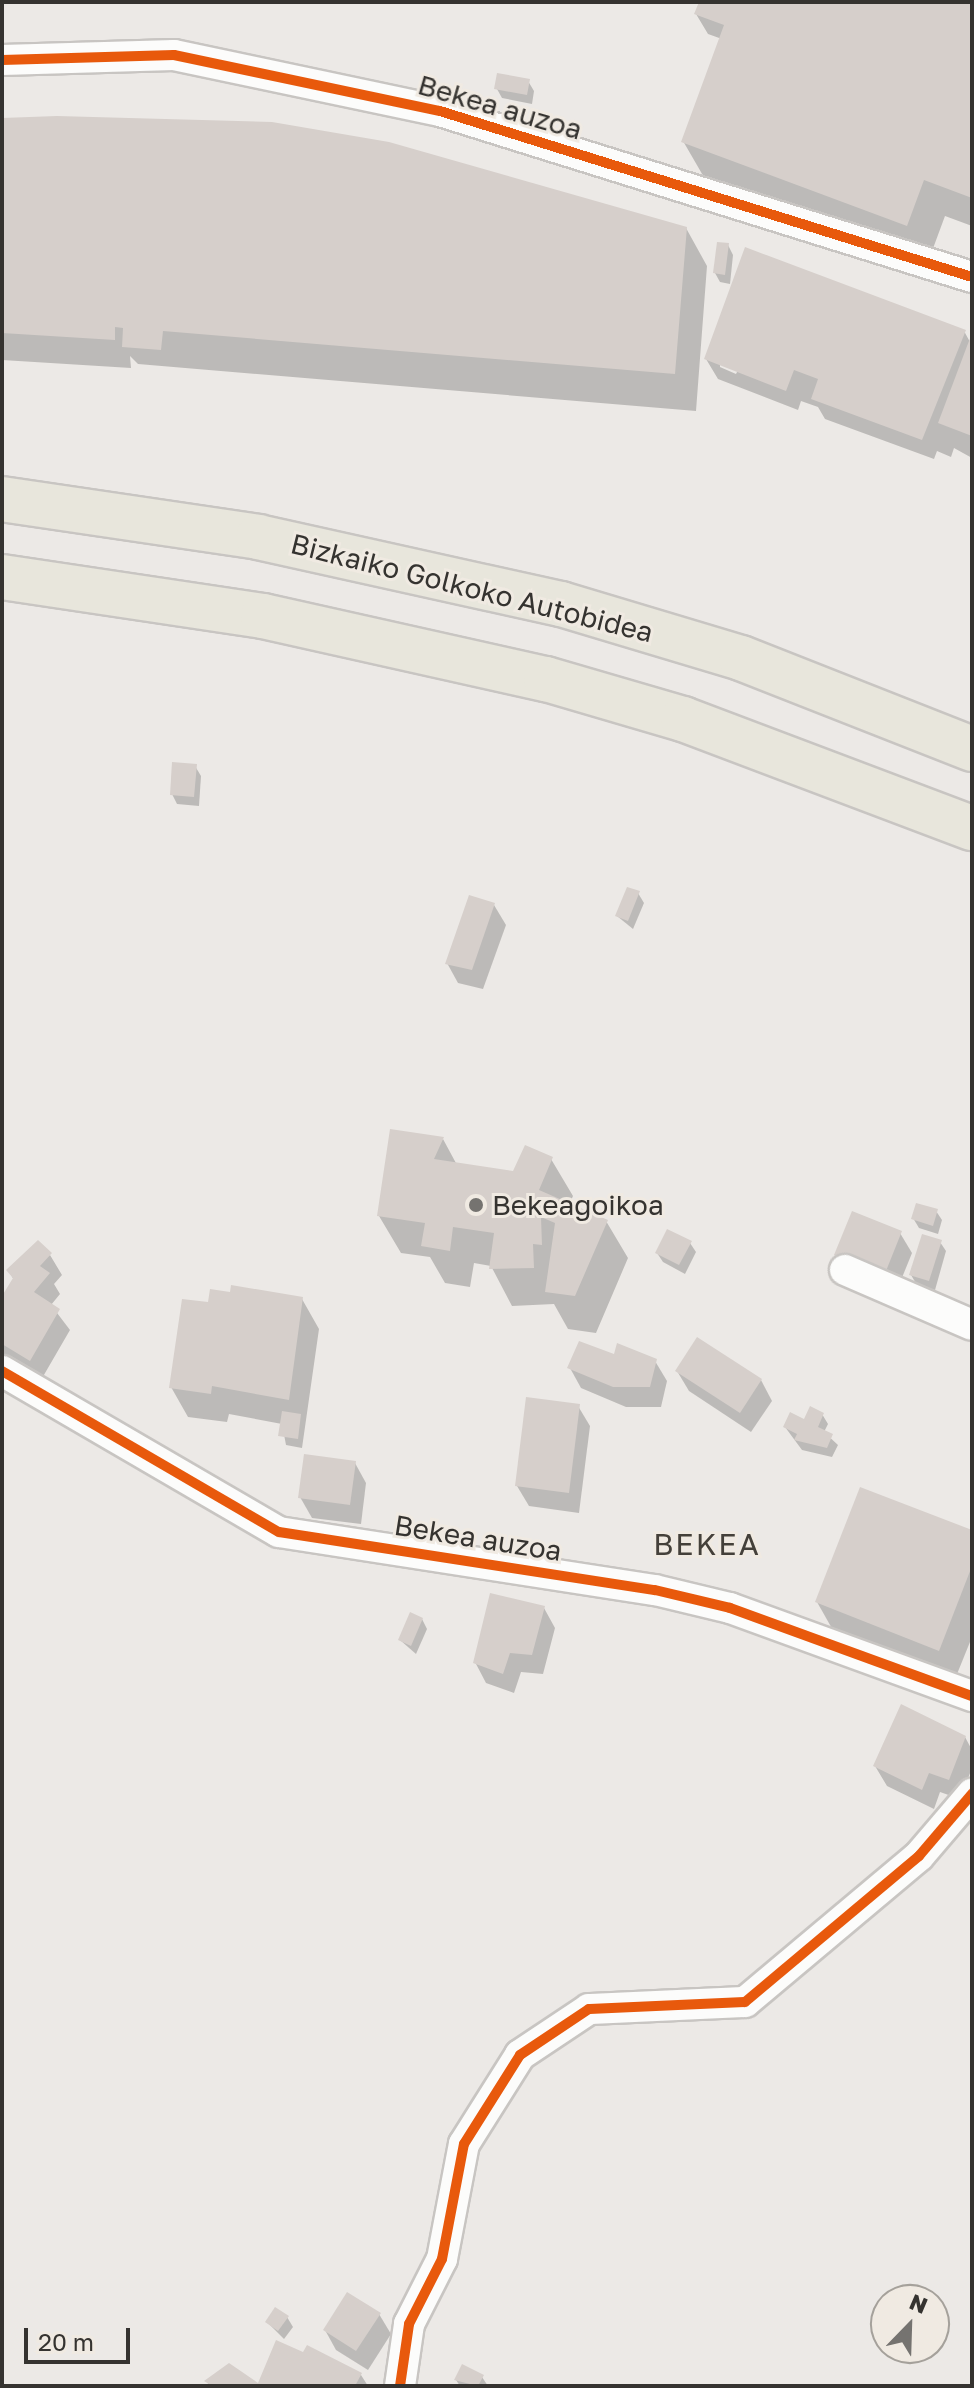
<!DOCTYPE html>
<style>
body{margin:0}
#map{position:relative;width:974px;height:2388px;overflow:hidden;background:#ece9e6;font-family:"Golos Text",sans-serif}
div>[style]{position:absolute}
[style*='--x']{left:calc(var(--x)*1px);top:calc(var(--y)*1px);width:calc(var(--w)*1px);rotate:calc(var(--a)*1deg)}
.shadow>*{inset:0;background:#0003}
.building>*{inset:0;background:#d6cfcb}
.roads{filter:drop-shadow(2px 0 #c8c5c2) drop-shadow(-2px 0 #c8c5c2) drop-shadow(0 2px #c8c5c2) drop-shadow(0 -2px #c8c5c2)}
.street>*{height:30px;margin:-15px;padding:0 15px;transform-origin:15px;border-radius:15px;background:#fcfcfb}
.highway>*{height:44px;margin:-22px;padding:0 22px;transform-origin:22px;border-radius:22px;background:#e8e6dc}
.cycleway>*{height:10px;margin:-5px;padding:0 5px;transform-origin:5px;border-radius:5px;background:#e8590c}
.dots>*{width:22px;height:22px;translate:-50% -50%;box-sizing:border-box;border:4px solid #f0eae2;border-radius:50%}
span{translate:-50% -50%;white-space:nowrap;text-align:center;line-height:1.15;-webkit-text-stroke:6px #f0eae2;paint-order:stroke}
.street-label{font-size:28px;color:#353330}
.poi-label{font-size:28px;color:#353330}
.left{translate:0 -50%;text-align:left}
.neighbourhood-label{font-size:30px;color:#44403a;letter-spacing:2px}
.frame{position:absolute;inset:0;border:4px solid #353330;pointer-events:none}
.north{position:absolute;left:870px;top:2284px;width:80px;height:80px;box-sizing:border-box;background:#f0eae2;border:2px solid #a5a19b;border-radius:50%;rotate:23deg;font-size:22px;font-weight:700;line-height:32px;text-align:center;color:#353330}
.north::after{content:'';display:block;margin:auto;width:28px;height:36px;background:#757370;clip-path:polygon(50% 0,100% 100%,50% 72%,0 100%)}
.scale{position:absolute;left:24px;top:2328px;width:106px;height:36px;box-sizing:border-box;border:4px solid #353330;border-top:0;padding-left:10px;font-size:24px;line-height:28px;white-space:nowrap;color:#353330;-webkit-text-stroke:6px #f0eae2;paint-order:stroke}
</style>
<div id="map">
<div class="shadow">
<div style="clip-path:polygon(701px 2px,972px 2px,972px 226px,945px 216px,928px 262px,705px 179px,683px 141px,722px 39px,708px 34px,696px 14px)"></div>
<div style="clip-path:polygon(528px 81px,534px 91px,532px 104px,502px 98px,497px 89px)"></div>
<div style="clip-path:polygon(2px 121px,686px 228px,707px 266px,696px 411px,138px 364px,130px 356px,131px 368px,2px 360px)"></div>
<div style="clip-path:polygon(728px 245px,733px 255px,730px 284px,720px 282px,715px 273px)"></div>
<div style="clip-path:polygon(evenodd,964px 331px,970px 342px,972px 338px,972px 458px,954px 448px,951px 457px,937px 451px,934px 459px,825px 419px,818px 407px,801px 401px,798px 410px,718px 379px,706px 359px,964px 331px,720px 363px,738px 370px,736px 374px,720px 367px,720px 363px)"></div>
<div style="clip-path:polygon(195px 766px,201px 776px,199px 806px,177px 804px,172px 794px)"></div>
<div style="clip-path:polygon(638px 893px,644px 903px,633px 929px,617px 916px)"></div>
<div style="clip-path:polygon(494px 905px,506px 925px,483px 989px,458px 983px,447px 963px)"></div>
<div style="clip-path:polygon(443px 1139px,457px 1165px,514px 1173px,551px 1159px,573px 1196px,569px 1205px,606px 1221px,628px 1258px,596px 1333px,568px 1329px,554px 1304px,512px 1306px,491px 1266px,474px 1263px,470px 1287px,445px 1283px,430px 1257px,401px 1253px,379px 1216px)"></div>
<div style="clip-path:polygon(936px 1211px,942px 1220px,938px 1234px,919px 1228px,913px 1218px)"></div>
<div style="clip-path:polygon(900px 1233px,912px 1253px,895px 1295px,848px 1275px,836px 1255px)"></div>
<div style="clip-path:polygon(940px 1242px,946px 1251px,935px 1290px,917px 1285px,911px 1275px)"></div>
<div style="clip-path:polygon(690px 1243px,696px 1252px,685px 1274px,663px 1262px,657px 1253px)"></div>
<div style="clip-path:polygon(50px 1255px,62px 1275px,54px 1284px,60px 1294px,51px 1305px,70px 1330px,41px 1380px,2px 1356px,2px 1299px,14px 1280px,8px 1270px)"></div>
<div style="clip-path:polygon(302px 1299px,319px 1329px,302px 1448px,286px 1445px,282px 1424px,229px 1414px,227px 1422px,188px 1417px,171px 1387px,210px 1304px)"></div>
<div style="clip-path:polygon(615px 1356px,655px 1361px,667px 1381px,661px 1407px,626px 1407px,581px 1388px,570px 1368px)"></div>
<div style="clip-path:polygon(677px 1371px,761px 1380px,772px 1401px,751px 1432px,689px 1391px)"></div>
<div style="clip-path:polygon(578px 1406px,590px 1426px,579px 1513px,529px 1506px,517px 1486px)"></div>
<div style="clip-path:polygon(822px 1414px,828px 1424px,824px 1432px,838px 1445px,832px 1457px,802px 1450px,785px 1427px)"></div>
<div style="clip-path:polygon(355px 1463px,366px 1483px,361px 1524px,312px 1518px,300px 1497px)"></div>
<div style="clip-path:polygon(972px 1532px,972px 1637px,955px 1679px,834px 1632px,817px 1602px)"></div>
<div style="clip-path:polygon(544px 1608px,555px 1628px,543px 1674px,521px 1672px,514px 1693px,486px 1683px,475px 1662px)"></div>
<div style="clip-path:polygon(422px 1619px,427px 1629px,416px 1654px,400px 1640px)"></div>
<div style="clip-path:polygon(965px 1737px,972px 1750px,972px 1768px,960px 1799px,940px 1792px,934px 1809px,887px 1786px,875px 1766px)"></div>
<div style="clip-path:polygon(379px 2314px,391px 2334px,368px 2370px,336px 2350px,325px 2330px)"></div>
<div style="clip-path:polygon(287px 2317px,293px 2327px,284px 2339px,267px 2322px)"></div>
<div style="clip-path:polygon(361px 2375px,368px 2386px,210px 2386px,207px 2382px,258px 2386px)"></div>
<div style="clip-path:polygon(482px 2377px,488px 2386px,460px 2386px,456px 2380px)"></div>
</div>
<div class="building">
<div style="clip-path:polygon(699px 2px,972px 2px,972px 198px,924px 180px,907px 226px,681px 142px,724px 25px,694px 14px)"></div>
<div style="clip-path:polygon(497px 73px,530px 79px,527px 95px,494px 89px)"></div>
<div style="clip-path:polygon(57px 116px,272px 122px,389px 142px,687px 227px,675px 374px,163px 331px,161px 350px,122px 347px,123px 328px,115px 327px,115px 340px,2px 333px,2px 118px)"></div>
<div style="clip-path:polygon(717px 242px,729px 243px,725px 275px,713px 273px)"></div>
<div style="clip-path:polygon(745px 247px,966px 330px,922px 440px,811px 399px,818px 379px,794px 370px,786px 391px,704px 359px)"></div>
<div style="clip-path:polygon(972px 333px,972px 436px,938px 423px)"></div>
<div style="clip-path:polygon(172px 762px,197px 764px,194px 797px,170px 795px)"></div>
<div style="clip-path:polygon(627px 887px,640px 891px,628px 921px,615px 916px)"></div>
<div style="clip-path:polygon(469px 895px,495px 903px,472px 970px,445px 964px)"></div>
<div style="clip-path:polygon(390px 1129px,444px 1137px,434px 1159px,513px 1171px,525px 1145px,553px 1157px,539px 1190px,608px 1220px,575px 1296px,545px 1292px,555px 1223px,541px 1217px,542px 1245px,533px 1244px,534px 1268px,489px 1269px,494px 1233px,453px 1227px,450px 1251px,421px 1246px,425px 1223px,377px 1216px)"></div>
<div style="clip-path:polygon(916px 1203px,938px 1209px,933px 1226px,911px 1219px)"></div>
<div style="clip-path:polygon(852px 1211px,902px 1231px,884px 1276px,834px 1255px)"></div>
<div style="clip-path:polygon(667px 1229px,692px 1241px,679px 1265px,655px 1253px)"></div>
<div style="clip-path:polygon(922px 1234px,942px 1240px,929px 1281px,909px 1275px)"></div>
<div style="clip-path:polygon(38px 1240px,52px 1253px,40px 1266px,50px 1273px,34px 1292px,60px 1309px,30px 1361px,2px 1344px,2px 1296px,13px 1278px,6px 1270px)"></div>
<div style="clip-path:polygon(231px 1285px,303px 1297px,289px 1400px,212px 1386px,211px 1394px,169px 1388px,182px 1299px,208px 1302px,210px 1289px,230px 1292px)"></div>
<div style="clip-path:polygon(697px 1337px,762px 1379px,740px 1413px,675px 1371px)"></div>
<div style="clip-path:polygon(579px 1341px,614px 1354px,617px 1343px,657px 1359px,650px 1387px,613px 1387px,567px 1368px)"></div>
<div style="clip-path:polygon(526px 1397px,580px 1404px,569px 1493px,515px 1486px)"></div>
<div style="clip-path:polygon(810px 1406px,824px 1413px,818px 1427px,833px 1434px,827px 1448px,794px 1440px,797px 1434px,783px 1427px,790px 1412px,804px 1419px)"></div>
<div style="clip-path:polygon(282px 1411px,301px 1414px,298px 1439px,278px 1436px)"></div>
<div style="clip-path:polygon(304px 1454px,356px 1461px,350px 1505px,298px 1498px)"></div>
<div style="clip-path:polygon(860px 1487px,972px 1530px,972px 1566px,939px 1651px,815px 1602px)"></div>
<div style="clip-path:polygon(490px 1593px,545px 1606px,532px 1655px,510px 1653px,503px 1674px,473px 1663px)"></div>
<div style="clip-path:polygon(410px 1612px,423px 1618px,411px 1646px,398px 1640px)"></div>
<div style="clip-path:polygon(901px 1704px,966px 1736px,949px 1780px,929px 1773px,922px 1790px,873px 1766px)"></div>
<div style="clip-path:polygon(347px 2292px,381px 2313px,356px 2351px,323px 2330px)"></div>
<div style="clip-path:polygon(275px 2307px,289px 2316px,278px 2331px,265px 2322px)"></div>
<div style="clip-path:polygon(276px 2340px,303px 2352px,307px 2345px,362px 2373px,355px 2386px,212px 2386px,204px 2381px,229px 2363px,258px 2383px)"></div>
<div style="clip-path:polygon(462px 2364px,484px 2375px,478px 2386px,454px 2380px)"></div>
</div>
<div class="roads">
<div class="street">
<div style="--x:2;--y:60;--w:172;--a:-1.7"></div>
<div style="--x:174;--y:55;--w:272;--a:11.9"></div>
<div style="--x:440;--y:111;--w:557;--a:17.33"></div>
<div style="--x:845;--y:1270;--w:138;--a:23.4"></div>
<div style="--x:2;--y:1371;--w:320;--a:30.2"></div>
<div style="--x:279;--y:1532;--w:380;--a:8.8"></div>
<div style="--x:655;--y:1590;--w:77;--a:13.5"></div>
<div style="--x:730;--y:1608;--w:258;--a:20"></div>
<div style="--x:400;--y:2386;--w:63;--a:-81.7"></div>
<div style="--x:409;--y:2324;--w:73;--a:-63.1"></div>
<div style="--x:442;--y:2259;--w:117;--a:-79.2"></div>
<div style="--x:464;--y:2144;--w:105;--a:-57.8"></div>
<div style="--x:520;--y:2055;--w:83;--a:-33.7"></div>
<div style="--x:589;--y:2009;--w:156;--a:-2.6"></div>
<div style="--x:745;--y:2002;--w:227;--a:-40"></div>
<div style="--x:919;--y:1856;--w:82;--a:-49.5"></div>
</div>
<div class="highway">
<div style="--x:2;--y:499;--w:259;--a:8.4"></div>
<div style="--x:258;--y:537;--w:310;--a:12.5"></div>
<div style="--x:561;--y:604;--w:188;--a:16.7"></div>
<div style="--x:741;--y:658;--w:248;--a:21.5"></div>
<div style="--x:2;--y:577;--w:264;--a:8.5"></div>
<div style="--x:263;--y:616;--w:290;--a:12.6"></div>
<div style="--x:546;--y:679;--w:143;--a:16.3"></div>
<div style="--x:683;--y:719;--w:309;--a:20.7"></div>
</div>
</div>
<div class="cycleway">
<div style="--x:2;--y:60;--w:172;--a:-1.7"></div>
<div style="--x:174;--y:55;--w:272;--a:11.9"></div>
<div style="--x:440;--y:111;--w:557;--a:17.33"></div>
<div style="--x:2;--y:1371;--w:320;--a:30.2"></div>
<div style="--x:279;--y:1532;--w:380;--a:8.8"></div>
<div style="--x:655;--y:1590;--w:77;--a:13.5"></div>
<div style="--x:730;--y:1608;--w:258;--a:20"></div>
<div style="--x:400;--y:2386;--w:63;--a:-81.7"></div>
<div style="--x:409;--y:2324;--w:73;--a:-63.1"></div>
<div style="--x:442;--y:2259;--w:117;--a:-79.2"></div>
<div style="--x:464;--y:2144;--w:105;--a:-57.8"></div>
<div style="--x:520;--y:2055;--w:83;--a:-33.7"></div>
<div style="--x:589;--y:2009;--w:156;--a:-2.6"></div>
<div style="--x:745;--y:2002;--w:227;--a:-40"></div>
<div style="--x:919;--y:1856;--w:82;--a:-49.5"></div>
</div>
<div class="dots">
<div style="left:476px;top:1205px;background:#757370"></div>
</div>
<div class="street-label">
<span style="left:500px;top:107px;rotate:16deg">Bekea auzoa</span>
<span style="left:472px;top:588px;rotate:14deg">Bizkaiko Golkoko Autobidea</span>
<span style="left:478px;top:1538px;rotate:9deg">Bekea auzoa</span>
</div>
<div class="poi-label">
<span class="left" style="left:492px;top:1205px">Bekeagoikoa</span>
</div>
<div class="neighbourhood-label">
<span style="left:707px;top:1544px">BEKEA</span>
</div>
<div class="frame"></div>
<div class="north">N</div>
<div class="scale">20 m</div>
</div>
